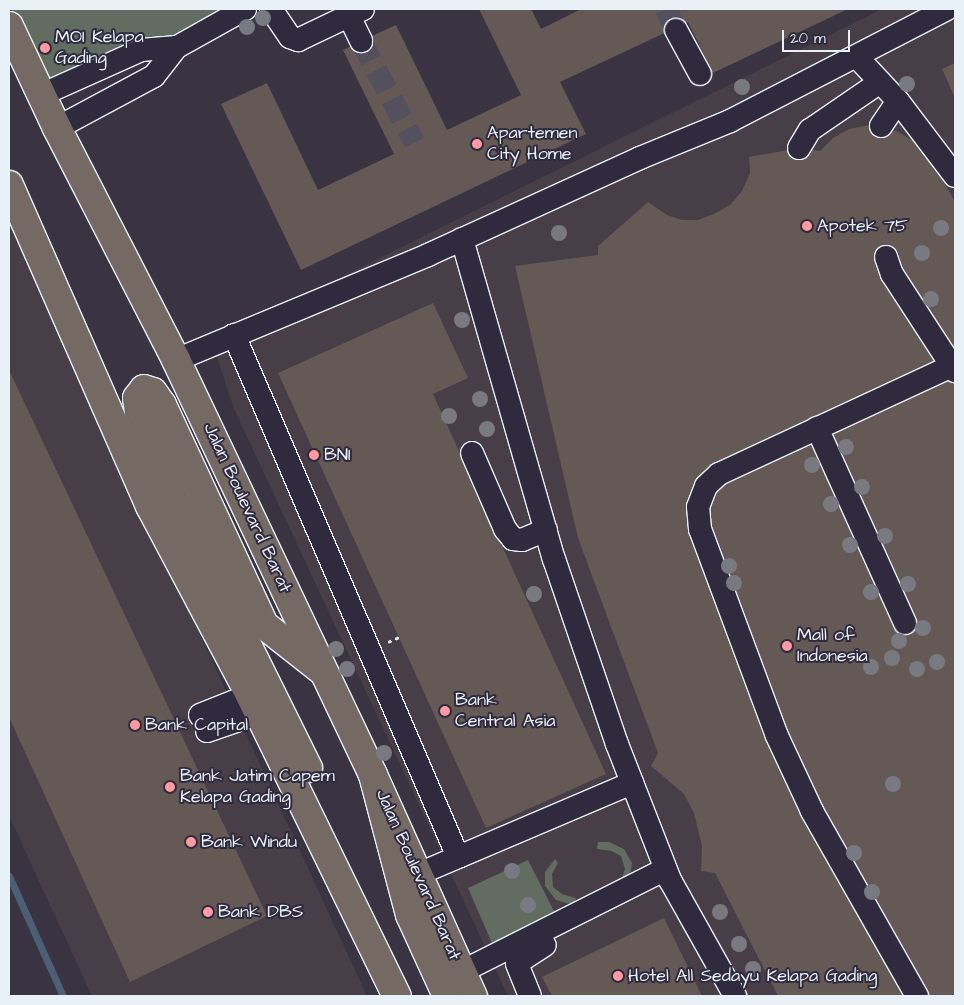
<!DOCTYPE html>
<style>
body{margin:0}
#map{position:relative;width:964px;height:1005px;overflow:hidden;background:#3a3342;font-family:"Architects Daughter",sans-serif}
div>[style]{position:absolute}
[style*='--x']{left:calc(var(--x)*1px);top:calc(var(--y)*1px);width:calc(var(--w)*1px);rotate:calc(var(--a)*1deg)}
.built>*{inset:0;background:#473e47}
.green>*{inset:0;background:#636c60}
.stream>*{height:7px;margin:-3.5px;padding:0 3.5px;transform-origin:3.5px;border-radius:3.5px;background:#4d5f77}
.building>*{inset:0;background:#645954}
.minor-tunnel>*{height:22px;margin-top:-11px;transform-origin:0;background:repeating-linear-gradient(90deg,#54505d 0 22px,transparent 0 33px)}
.path>*{height:3px;margin-top:-1.5px;transform-origin:0;background:repeating-linear-gradient(90deg,#e8f1f8 0 4px,transparent 0 8px)}
.roads{filter:drop-shadow(1px 0 #e8f1f8) drop-shadow(-1px 0 #e8f1f8) drop-shadow(0 1px #e8f1f8) drop-shadow(0 -1px #e8f1f8)}
.minor>*{height:22px;margin:-11px;padding:0 11px;transform-origin:11px;border-radius:11px;background:#2f2a3d}
.major>*{height:28px;margin:-14px;padding:0 14px;transform-origin:14px;border-radius:14px;background:#756964}
.highway>*{height:28px;margin:-14px;padding:0 14px;transform-origin:14px;border-radius:14px;background:#756964}
.trees>*{width:16px;height:16px;margin:-8px;border-radius:50%;background:#797a81}
.dots>*{width:14px;height:14px;translate:-50% -50%;box-sizing:border-box;border:2px solid #2f2a3d;border-radius:50%}
span{translate:-50% -50%;white-space:nowrap;text-align:center;line-height:1.15;-webkit-text-stroke:4px #2f2a3d;paint-order:stroke}
.poi-label{font-size:18px;color:#e8f1f8}
.left{translate:0 -50%;text-align:left}
.street-label{font-size:18px;color:#e8f1f8}
.frame{position:absolute;inset:0;border:10px solid #e8f1f8;pointer-events:none}
.scale{position:absolute;left:782px;top:30px;width:68px;height:22px;box-sizing:border-box;border:2px solid #e8f1f8;border-top:0;padding-left:6px;font-size:15px;line-height:18px;white-space:nowrap;color:#e8f1f8;-webkit-text-stroke:4px #2f2a3d;paint-order:stroke}
</style>
<div id="map">
<div class="built">
<div style="clip-path:polygon(882px 9px,955px 9px,955px 996px,508px 996px,234px 409px,212px 341px)"></div>
<div style="clip-path:polygon(9px 221px,367px 996px,92px 996px,9px 816px)"></div>
</div>
<div class="green">
<div style="clip-path:polygon(11px 9px,242px 9px,41px 95px,24px 59px)"></div>
<div style="clip-path:polygon(598px 842px,609px 842px,624px 849px,632px 863px,630px 876px,621px 881px,625px 869px,621px 856px,611px 851px,597px 849px)"></div>
<div style="clip-path:polygon(555px 859px,558px 863px,552px 874px,553px 887px,562px 894px,576px 898px,574px 905px,556px 900px,545px 886px,545px 872px)"></div>
<div style="clip-path:polygon(528px 860px,559px 921px,495px 950px,468px 888px)"></div>
</div>
<div class="stream">
<div style="--x:9;--y:876;--w:132;--a:65.8"></div>
</div>
<div class="building">
<div style="clip-path:polygon(479px 9px,531px 9px,541px 29px,581px 9px,848px 9px,713px 73px,688px 22px,560px 82px,586px 134px,301px 270px,221px 104px,267px 83px,318px 190px,394px 154px,343px 50px,361px 41px,396px 25px,447px 130px,521px 95px)"></div>
<div style="clip-path:polygon(955px 63px,955px 98px,942px 69px)"></div>
<div style="clip-path:polygon(869px 125px,896px 131px,912px 140px,931px 158px,955px 202px,955px 996px,778px 996px,715px 873px,701px 871px,702px 846px,694px 813px,684px 794px,651px 766px,658px 753px,578px 538px,515px 266px,598px 255px,598px 246px,648px 202px,667px 215px,682px 220px,698px 220px,714px 214px,730px 205px,742px 191px,750px 173px,749px 157px,799px 148px,820px 151px,833px 138px,849px 129px)"></div>
<div style="clip-path:polygon(433px 303px,468px 378px,433px 394px,606px 774px,486px 828px,278px 373px)"></div>
<div style="clip-path:polygon(9px 370px,267px 916px,130px 982px,9px 717px)"></div>
<div style="clip-path:polygon(664px 918px,702px 996px,552px 996px,542px 977px)"></div>
</div>
<div class="minor-tunnel">
<div style="--x:666;--y:9;--w:23;--a:65"></div>
<div style="--x:361;--y:41;--w:115;--a:62.1"></div>
</div>
<div class="path">
<div style="--x:388;--y:642;--w:12;--a:-24"></div>
</div>
<div class="roads">
<div class="minor">
<div style="--x:271;--y:9;--w:34;--a:56"></div>
<div style="--x:290;--y:37;--w:9;--a:21"></div>
<div style="--x:298;--y:40;--w:72;--a:-25.5"></div>
<div style="--x:349;--y:16;--w:28;--a:64"></div>
<div style="--x:676;--y:30;--w:50;--a:61.4"></div>
<div style="--x:857;--y:57;--w:60;--a:47"></div>
<div style="--x:898;--y:101;--w:94;--a:52.8"></div>
<div style="--x:41;--y:95;--w:110;--a:-24.2"></div>
<div style="--x:141;--y:50;--w:36;--a:-5"></div>
<div style="--x:881;--y:126;--w:30;--a:-56"></div>
<div style="--x:57;--y:128;--w:110;--a:-28.2"></div>
<div style="--x:154;--y:76;--w:37;--a:-52"></div>
<div style="--x:177;--y:47;--w:78;--a:-29.2"></div>
<div style="--x:799;--y:148;--w:21;--a:-59"></div>
<div style="--x:810;--y:130;--w:85;--a:-34.4"></div>
<div style="--x:462;--y:239;--w:333;--a:74"></div>
<div style="--x:554;--y:559;--w:195;--a:71.2"></div>
<div style="--x:617;--y:744;--w:146;--a:68.7"></div>
<div style="--x:670;--y:880;--w:133;--a:60.7"></div>
<div style="--x:886;--y:257;--w:18;--a:71"></div>
<div style="--x:892;--y:274;--w:116;--a:57"></div>
<div style="--x:234;--y:335;--w:568;--a:66.77"></div>
<div style="--x:176;--y:360;--w:273;--a:-22.6"></div>
<div style="--x:428;--y:255;--w:233;--a:-24.6"></div>
<div style="--x:640;--y:158;--w:97;--a:-22.3"></div>
<div style="--x:730;--y:121;--w:244;--a:-27.3"></div>
<div style="--x:817;--y:428;--w:214;--a:65.7"></div>
<div style="--x:472;--y:453;--w:83;--a:66.5"></div>
<div style="--x:505;--y:529;--w:13;--a:51"></div>
<div style="--x:513;--y:539;--w:9;--a:6"></div>
<div style="--x:522;--y:540;--w:26;--a:-23"></div>
<div style="--x:200;--y:715;--w:54;--a:-21.8"></div>
<div style="--x:207;--y:731;--w:55;--a:-19.1"></div>
<div style="--x:416;--y:875;--w:235;--a:-23.1"></div>
<div style="--x:461;--y:972;--w:229;--a:-26.7"></div>
<div style="--x:530;--y:996;--w:35;--a:-112"></div>
<div style="--x:517;--y:963;--w:33;--a:-33"></div>
<div style="--x:917;--y:996;--w:213;--a:-119.6"></div>
<div style="--x:812;--y:811;--w:83;--a:-115"></div>
<div style="--x:777;--y:736;--w:221;--a:-110.4"></div>
<div style="--x:700;--y:529;--w:22;--a:-95"></div>
<div style="--x:698;--y:507;--w:22;--a:-69"></div>
<div style="--x:706;--y:486;--w:18;--a:-43"></div>
<div style="--x:719;--y:474;--w:257;--a:-24.9"></div>
</div>
<div class="major">
<div style="--x:9;--y:26;--w:113;--a:64.8"></div>
<div style="--x:57;--y:128;--w:261;--a:62.8"></div>
<div style="--x:176;--y:360;--w:459;--a:64.6"></div>
<div style="--x:373;--y:775;--w:243;--a:65.7"></div>
<div style="--x:9;--y:185;--w:351;--a:66.3"></div>
<div style="--x:150;--y:506;--w:214;--a:62.1"></div>
<div style="--x:250;--y:695;--w:335;--a:64"></div>
<div style="--x:308;--y:768;--w:302;--a:-116.3"></div>
<div style="--x:174;--y:497;--w:92;--a:-112.4"></div>
<div style="--x:139;--y:412;--w:14;--a:-98"></div>
<div style="--x:137;--y:398;--w:11;--a:-52"></div>
<div style="--x:144;--y:389;--w:9;--a:18"></div>
<div style="--x:153;--y:392;--w:16;--a:55"></div>
<div style="--x:162;--y:405;--w:242;--a:65.1"></div>
<div style="--x:264;--y:625;--w:71;--a:38.2"></div>
</div>
<div class="highway">
<div style="--x:373;--y:775;--w:145;--a:75.2"></div>
<div style="--x:410;--y:915;--w:89;--a:65.4"></div>
</div>
</div>
<div class="trees">
<div style="left:263px;top:18px"></div>
<div style="left:247px;top:27px"></div>
<div style="left:907px;top:84px"></div>
<div style="left:742px;top:87px"></div>
<div style="left:941px;top:228px"></div>
<div style="left:559px;top:233px"></div>
<div style="left:922px;top:253px"></div>
<div style="left:931px;top:299px"></div>
<div style="left:462px;top:320px"></div>
<div style="left:480px;top:399px"></div>
<div style="left:449px;top:416px"></div>
<div style="left:487px;top:429px"></div>
<div style="left:846px;top:447px"></div>
<div style="left:812px;top:465px"></div>
<div style="left:862px;top:487px"></div>
<div style="left:831px;top:504px"></div>
<div style="left:885px;top:536px"></div>
<div style="left:850px;top:545px"></div>
<div style="left:729px;top:566px"></div>
<div style="left:734px;top:583px"></div>
<div style="left:908px;top:584px"></div>
<div style="left:871px;top:592px"></div>
<div style="left:534px;top:594px"></div>
<div style="left:923px;top:628px"></div>
<div style="left:899px;top:641px"></div>
<div style="left:336px;top:649px"></div>
<div style="left:892px;top:658px"></div>
<div style="left:937px;top:662px"></div>
<div style="left:871px;top:667px"></div>
<div style="left:347px;top:669px"></div>
<div style="left:917px;top:669px"></div>
<div style="left:384px;top:753px"></div>
<div style="left:893px;top:784px"></div>
<div style="left:854px;top:853px"></div>
<div style="left:512px;top:871px"></div>
<div style="left:872px;top:892px"></div>
<div style="left:528px;top:905px"></div>
<div style="left:720px;top:912px"></div>
<div style="left:739px;top:944px"></div>
<div style="left:753px;top:969px"></div>
</div>
<div class="dots">
<div style="left:45px;top:48px;background:#ff9aa2"></div>
<div style="left:477px;top:144px;background:#ff9aa2"></div>
<div style="left:807px;top:226px;background:#ff9aa2"></div>
<div style="left:314px;top:455px;background:#ff9aa2"></div>
<div style="left:787px;top:646px;background:#ff9aa2"></div>
<div style="left:445px;top:711px;background:#ff9aa2"></div>
<div style="left:135px;top:725px;background:#ff9aa2"></div>
<div style="left:170px;top:787px;background:#ff9aa2"></div>
<div style="left:191px;top:842px;background:#ff9aa2"></div>
<div style="left:208px;top:912px;background:#ff9aa2"></div>
<div style="left:618px;top:976px;background:#ff9aa2"></div>
</div>
<div class="poi-label">
<span class="left" style="left:55px;top:48px">MOI Kelapa<br>Gading</span>
<span class="left" style="left:487px;top:144px">Apartemen<br>City Home</span>
<span class="left" style="left:817px;top:226px">Apotek 75</span>
<span class="left" style="left:324px;top:455px">BNI</span>
<span class="left" style="left:797px;top:646px">Mall of<br>Indonesia</span>
<span class="left" style="left:455px;top:711px">Bank<br>Central Asia</span>
<span class="left" style="left:145px;top:725px">Bank Capital</span>
<span class="left" style="left:180px;top:787px">Bank Jatim Capem<br>Kelapa Gading</span>
<span class="left" style="left:201px;top:842px">Bank Windu</span>
<span class="left" style="left:218px;top:912px">Bank DBS</span>
<span class="left" style="left:628px;top:976px">Hotel All Sedayu Kelapa Gading</span>
</div>
<div class="street-label">
<span style="left:247px;top:508px;rotate:65deg">Jalan Boulevard Barat</span>
<span style="left:418px;top:875px;rotate:66deg">Jalan Boulevard Barat</span>
</div>
<div class="frame"></div>
<div class="scale">20 m</div>
</div>
